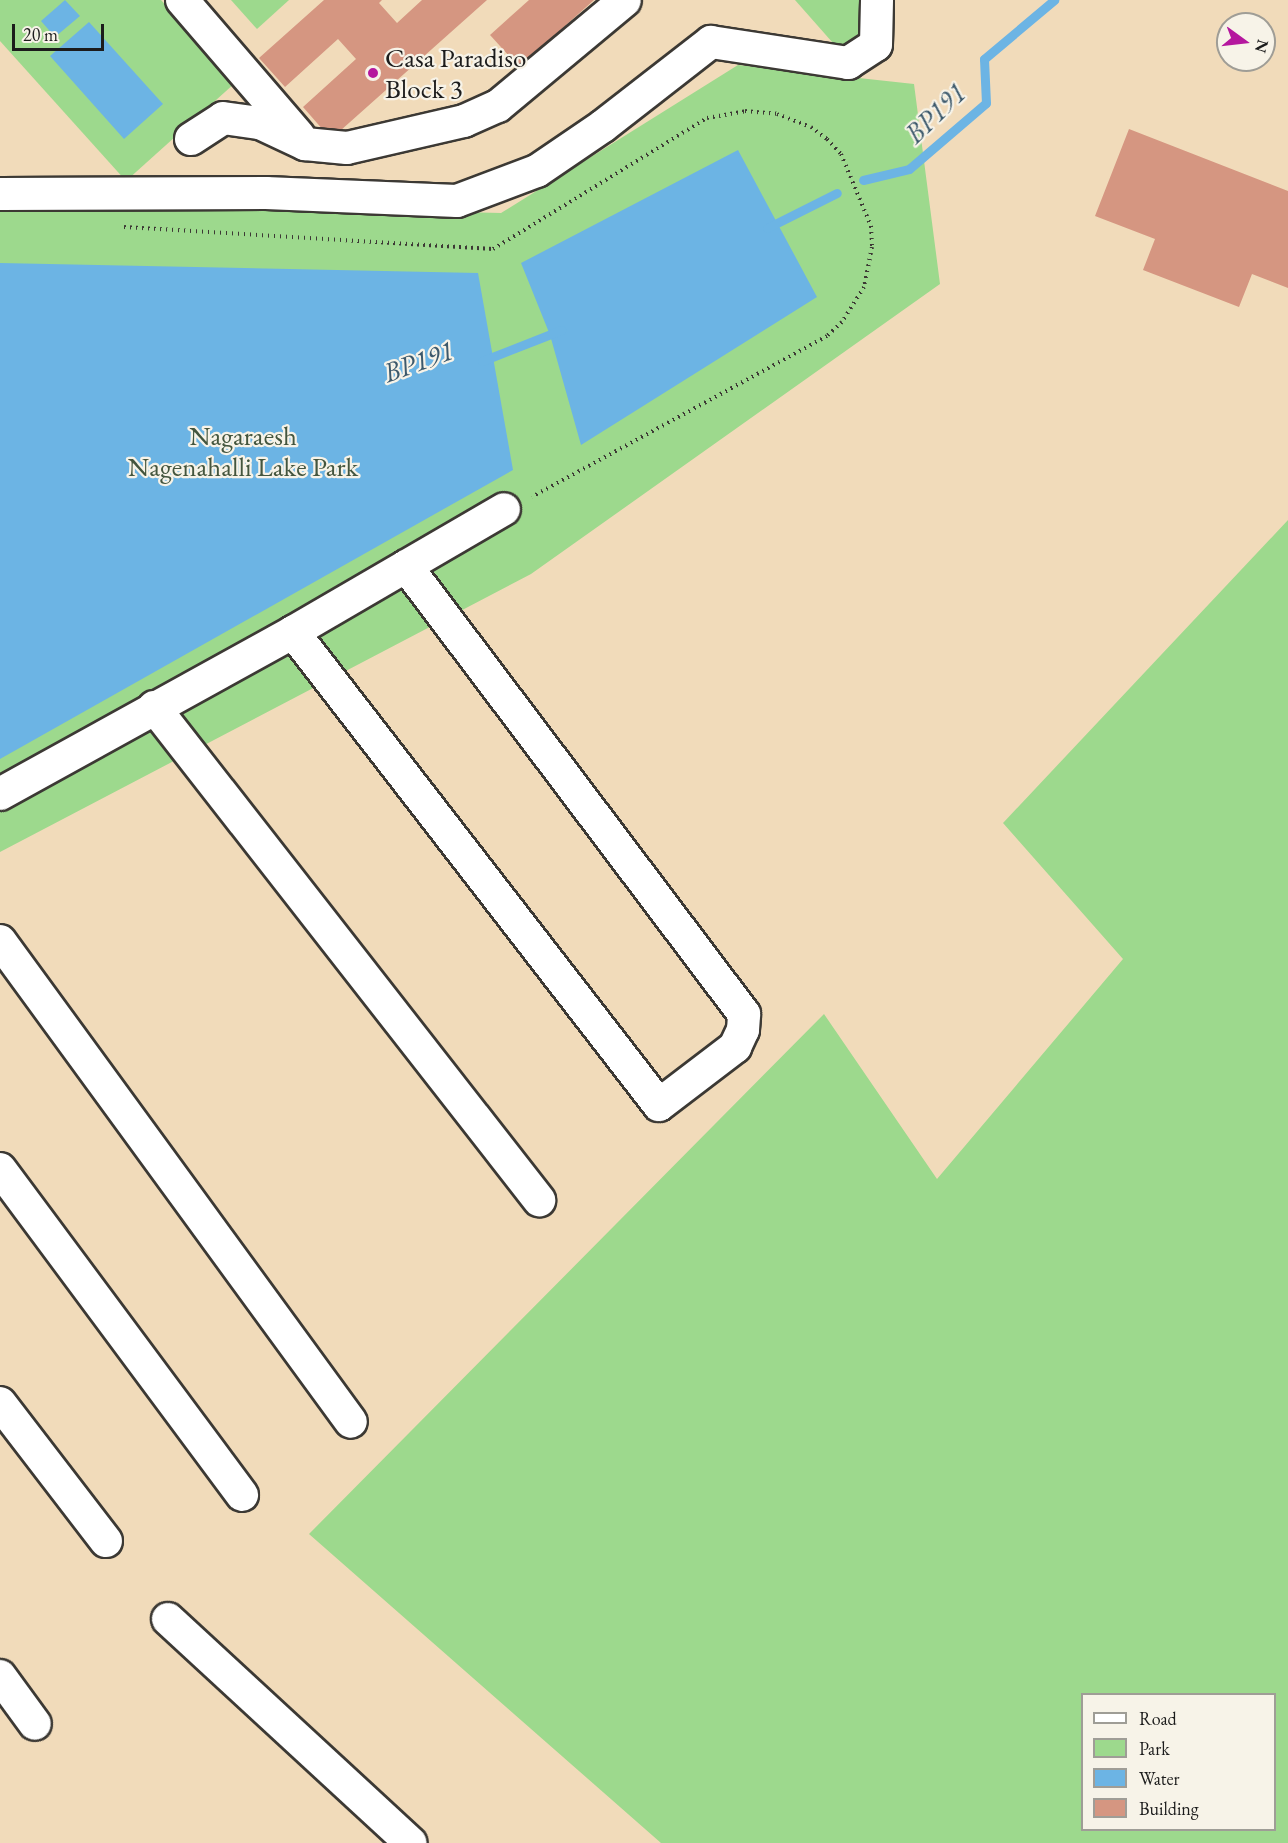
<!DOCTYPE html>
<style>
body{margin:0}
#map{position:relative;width:1288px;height:1843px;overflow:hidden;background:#f1dbba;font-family:"EB Garamond",serif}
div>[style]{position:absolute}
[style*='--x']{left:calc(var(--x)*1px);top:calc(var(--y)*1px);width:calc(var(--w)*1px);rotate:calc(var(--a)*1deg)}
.green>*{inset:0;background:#9dd98d}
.water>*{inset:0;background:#6cb4e4}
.stream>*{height:9px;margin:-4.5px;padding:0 4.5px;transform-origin:4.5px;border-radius:4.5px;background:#6cb4e4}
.building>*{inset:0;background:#d59681}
.path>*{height:4px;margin-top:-2px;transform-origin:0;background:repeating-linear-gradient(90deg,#3c3934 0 1.5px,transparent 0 6px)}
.roads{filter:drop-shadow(2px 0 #3c3934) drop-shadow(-2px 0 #3c3934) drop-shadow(0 2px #3c3934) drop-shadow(0 -2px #3c3934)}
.minor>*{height:32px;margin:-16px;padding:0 16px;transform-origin:16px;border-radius:16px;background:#fff}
.dots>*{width:16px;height:16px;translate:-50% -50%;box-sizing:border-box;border:3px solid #f7f3e8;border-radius:50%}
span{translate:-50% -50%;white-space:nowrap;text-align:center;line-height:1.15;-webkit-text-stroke:4.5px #f7f3e8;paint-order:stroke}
.poi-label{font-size:27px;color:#1c1c1c}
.left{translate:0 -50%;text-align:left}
.park-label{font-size:27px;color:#43553e}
.water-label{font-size:28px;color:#3c596c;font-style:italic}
.legend{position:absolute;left:1081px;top:1693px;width:195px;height:138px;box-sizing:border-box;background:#f7f3e8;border:2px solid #9f9d96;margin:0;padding:8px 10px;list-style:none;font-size:18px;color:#1c1c1c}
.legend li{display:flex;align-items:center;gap:12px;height:30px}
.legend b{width:30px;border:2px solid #9f9d96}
.north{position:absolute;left:1216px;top:12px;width:60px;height:60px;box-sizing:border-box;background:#f7f3e8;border:2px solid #9f9d96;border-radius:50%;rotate:105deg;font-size:16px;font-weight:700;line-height:24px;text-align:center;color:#1c1c1c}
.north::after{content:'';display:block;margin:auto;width:21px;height:27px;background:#b5179e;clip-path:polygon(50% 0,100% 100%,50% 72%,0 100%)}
.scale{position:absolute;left:12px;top:24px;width:92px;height:27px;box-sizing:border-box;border:3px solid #1c1c1c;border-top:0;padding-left:8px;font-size:18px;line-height:21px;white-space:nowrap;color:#1c1c1c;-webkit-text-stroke:4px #f7f3e8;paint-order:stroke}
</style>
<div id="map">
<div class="green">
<div style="clip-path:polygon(0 0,161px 0,235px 83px,126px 181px,0 41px)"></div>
<div style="clip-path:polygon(231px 0,289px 0,257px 29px)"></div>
<div style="clip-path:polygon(795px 0,865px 0,865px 35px,840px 51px)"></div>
<div style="clip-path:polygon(738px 65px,914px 84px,940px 284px,531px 574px,0 852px,0 201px,501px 213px)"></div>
<div style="clip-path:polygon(evenodd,1288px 520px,1288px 1843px,661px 1843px,309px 1534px,824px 1014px,937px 1179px,1123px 959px,1003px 823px,1288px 520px,1082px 1694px,1274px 1694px,1274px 1830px,1082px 1830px,1082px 1694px)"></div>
</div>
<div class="water">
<div style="clip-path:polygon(65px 0,80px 16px,55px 37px,41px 21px)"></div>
<div style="clip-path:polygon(89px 22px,163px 104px,124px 139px,50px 56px)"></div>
<div style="clip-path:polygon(738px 150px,817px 297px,581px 445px,550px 335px,521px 263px)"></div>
<div style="clip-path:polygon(0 263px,478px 273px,513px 470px,0 759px)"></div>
</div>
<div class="stream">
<div style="--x:863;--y:180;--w:47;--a:-13.4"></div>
<div style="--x:909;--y:169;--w:101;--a:-40.6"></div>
<div style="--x:986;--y:103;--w:44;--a:-92.6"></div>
<div style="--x:984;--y:59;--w:92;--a:-40.1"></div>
<div style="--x:767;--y:228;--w:78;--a:-26.6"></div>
<div style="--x:482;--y:361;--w:85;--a:-21.4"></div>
</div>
<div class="building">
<div style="clip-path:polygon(324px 0,382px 0,379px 3px,397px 23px,422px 0,487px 0,331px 139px,303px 107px,356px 59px,338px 39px,285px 87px,259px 58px)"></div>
<div style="clip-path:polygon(529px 0,594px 0,519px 67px,490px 35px)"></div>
<div style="clip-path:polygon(1129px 129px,1288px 191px,1288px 288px,1252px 274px,1239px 307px,1143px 270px,1155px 239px,1095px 216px)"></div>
</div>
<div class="path">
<div style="--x:124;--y:227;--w:370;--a:3.4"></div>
<div style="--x:493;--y:249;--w:251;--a:-31.5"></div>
<div style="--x:707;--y:118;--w:39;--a:-10"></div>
<div style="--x:745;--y:111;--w:32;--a:5"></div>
<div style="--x:777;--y:114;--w:36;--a:21"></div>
<div style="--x:811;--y:127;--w:20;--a:37"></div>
<div style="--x:827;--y:139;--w:21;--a:47"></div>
<div style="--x:841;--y:154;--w:78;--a:67.4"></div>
<div style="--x:871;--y:226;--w:21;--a:87"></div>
<div style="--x:872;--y:247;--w:41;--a:101.3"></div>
<div style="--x:864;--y:287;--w:41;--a:122.2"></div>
<div style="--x:842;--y:322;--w:21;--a:137"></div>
<div style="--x:827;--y:336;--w:336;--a:151.4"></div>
</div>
<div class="roads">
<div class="minor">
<div style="--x:182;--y:0;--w:179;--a:49.3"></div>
<div style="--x:191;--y:139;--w:38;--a:-33"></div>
<div style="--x:223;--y:118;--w:37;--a:8"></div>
<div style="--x:260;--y:123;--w:50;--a:25"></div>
<div style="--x:305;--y:144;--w:42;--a:5.4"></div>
<div style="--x:347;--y:148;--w:120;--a:-13"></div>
<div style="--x:464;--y:121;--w:37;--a:-24"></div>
<div style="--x:498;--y:106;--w:165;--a:-39.8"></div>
<div style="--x:0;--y:194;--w:266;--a:-0.2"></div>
<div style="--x:266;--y:193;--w:191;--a:2.4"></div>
<div style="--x:457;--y:201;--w:85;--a:-20.6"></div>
<div style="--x:537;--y:171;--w:80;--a:-34.3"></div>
<div style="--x:603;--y:126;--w:137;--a:-37.9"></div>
<div style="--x:711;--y:42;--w:139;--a:8.7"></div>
<div style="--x:848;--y:63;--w:33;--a:-33"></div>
<div style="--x:876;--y:45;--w:45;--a:-88.7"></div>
<div style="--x:293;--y:632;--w:598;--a:52.27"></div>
<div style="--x:659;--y:1105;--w:96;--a:-37.3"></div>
<div style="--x:735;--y:1047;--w:19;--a:-65"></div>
<div style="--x:743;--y:1030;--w:16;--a:-86"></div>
<div style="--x:744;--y:1014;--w:561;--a:-127.03"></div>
<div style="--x:154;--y:707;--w:626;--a:52.01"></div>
<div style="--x:0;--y:794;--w:335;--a:-28.9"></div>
<div style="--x:293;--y:632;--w:244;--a:-30.2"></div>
<div style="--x:0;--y:941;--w:595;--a:53.88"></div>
<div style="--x:0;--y:1169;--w:406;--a:53.4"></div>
<div style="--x:0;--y:1403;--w:174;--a:52.5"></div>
<div style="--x:168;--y:1619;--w:330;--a:42.7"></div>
<div style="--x:0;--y:1676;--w:59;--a:53.9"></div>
</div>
</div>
<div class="dots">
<div style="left:373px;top:73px;background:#b5179e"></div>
</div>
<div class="poi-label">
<span class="left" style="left:385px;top:73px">Casa Paradiso<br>Block 3</span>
</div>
<div class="park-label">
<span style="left:243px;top:451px">Nagaraesh<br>Nagenahalli Lake Park</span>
</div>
<div class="water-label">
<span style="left:935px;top:113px;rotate:-44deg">BP191</span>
<span style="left:418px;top:361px;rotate:-20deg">BP191</span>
</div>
<ul class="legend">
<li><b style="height:8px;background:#fff"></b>Road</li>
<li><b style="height:16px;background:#9dd98d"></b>Park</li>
<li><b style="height:16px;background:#6cb4e4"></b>Water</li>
<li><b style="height:16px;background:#d59681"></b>Building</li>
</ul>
<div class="north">N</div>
<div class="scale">20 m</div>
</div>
